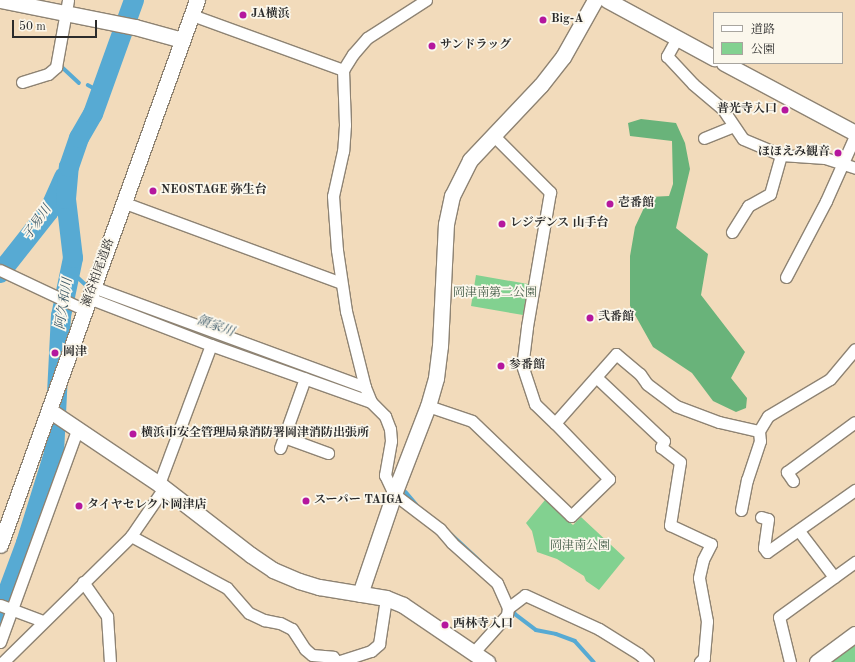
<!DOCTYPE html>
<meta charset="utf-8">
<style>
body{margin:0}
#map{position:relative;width:855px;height:662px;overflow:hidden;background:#f2dbbb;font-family:"Old Standard TT","Noto Serif JP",serif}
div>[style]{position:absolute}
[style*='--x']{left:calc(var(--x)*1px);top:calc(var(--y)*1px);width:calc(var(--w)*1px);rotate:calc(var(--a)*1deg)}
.green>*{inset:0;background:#82d190}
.forest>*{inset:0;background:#69b37a}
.stream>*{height:3.5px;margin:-1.75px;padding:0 1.75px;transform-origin:1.75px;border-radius:1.75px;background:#57aad3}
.river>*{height:20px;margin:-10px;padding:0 10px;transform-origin:10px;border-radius:10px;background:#57aad3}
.roads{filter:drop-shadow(1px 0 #8e8373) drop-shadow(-1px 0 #8e8373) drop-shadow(0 1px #8e8373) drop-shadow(0 -1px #8e8373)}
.street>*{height:11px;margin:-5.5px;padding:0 5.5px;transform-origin:5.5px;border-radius:5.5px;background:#fff}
.secondary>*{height:15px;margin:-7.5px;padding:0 7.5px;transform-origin:7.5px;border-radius:7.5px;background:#fff}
.dots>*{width:11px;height:11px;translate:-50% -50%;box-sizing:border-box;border:2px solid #fbf7ec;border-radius:50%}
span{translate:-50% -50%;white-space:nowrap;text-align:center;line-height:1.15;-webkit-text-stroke:3.5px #fbf7ec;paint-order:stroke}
.poi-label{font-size:12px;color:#2b2b2b;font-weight:700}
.left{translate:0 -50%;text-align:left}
.right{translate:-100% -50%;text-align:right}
.street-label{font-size:12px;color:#2b2b2b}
.park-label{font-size:12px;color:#455d49}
.water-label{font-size:13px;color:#3a5766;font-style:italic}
.legend{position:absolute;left:713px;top:12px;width:130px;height:52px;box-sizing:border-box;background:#fbf7ec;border:1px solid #a8a59f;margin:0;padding:5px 7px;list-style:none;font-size:12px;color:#2b2b2b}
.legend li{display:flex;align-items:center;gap:8px;height:20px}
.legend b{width:20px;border:1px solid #a8a59f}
.scale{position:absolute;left:12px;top:20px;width:85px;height:18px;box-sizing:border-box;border:2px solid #2b2b2b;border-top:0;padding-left:5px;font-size:12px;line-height:14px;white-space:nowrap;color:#2b2b2b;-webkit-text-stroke:3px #fbf7ec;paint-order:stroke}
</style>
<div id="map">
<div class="green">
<div style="clip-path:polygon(476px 275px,528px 284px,523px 315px,471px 306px)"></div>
<div style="clip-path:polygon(545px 500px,573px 525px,581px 517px,625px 558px,599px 590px,586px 581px,584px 576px,557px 559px,537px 552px,532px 531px,526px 523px)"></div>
<div style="clip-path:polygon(855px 644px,855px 662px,831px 662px)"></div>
</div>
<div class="forest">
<div style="clip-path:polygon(641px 119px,676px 123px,685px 143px,690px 169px,676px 228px,708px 254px,701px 295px,745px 352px,731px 378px,747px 398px,746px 408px,736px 412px,713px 401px,692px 373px,653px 347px,630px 306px,630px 256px,635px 227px,649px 197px,669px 196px,673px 184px,672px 141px,630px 136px,628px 123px)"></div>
</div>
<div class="stream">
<div style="--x:60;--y:65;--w:26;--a:43"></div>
<div style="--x:88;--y:85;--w:15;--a:28"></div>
<div style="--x:71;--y:271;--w:25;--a:43"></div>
<div style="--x:98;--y:294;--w:135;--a:20.3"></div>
<div style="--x:334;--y:381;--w:27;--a:22"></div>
<div style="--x:406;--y:492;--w:16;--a:50"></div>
<div style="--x:451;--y:534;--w:40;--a:43"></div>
<div style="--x:505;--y:589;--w:27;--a:68"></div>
<div style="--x:515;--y:614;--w:26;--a:37"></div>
<div style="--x:536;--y:630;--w:20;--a:11"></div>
<div style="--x:556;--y:634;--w:20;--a:20"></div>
<div style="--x:575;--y:641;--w:28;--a:48"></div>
</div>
<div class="river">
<div style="--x:0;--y:273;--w:79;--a:-51.7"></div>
<div style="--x:49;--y:211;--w:37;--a:-66"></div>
<div style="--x:0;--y:613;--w:75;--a:-69.6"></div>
<div style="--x:26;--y:543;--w:94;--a:-72.7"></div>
<div style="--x:54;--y:453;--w:137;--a:-87.1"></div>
<div style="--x:61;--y:316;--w:59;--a:-78.3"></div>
<div style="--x:73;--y:258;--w:59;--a:-96.8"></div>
<div style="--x:66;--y:199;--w:32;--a:-85"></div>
<div style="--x:69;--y:167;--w:31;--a:-71"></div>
<div style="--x:79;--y:138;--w:28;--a:-60"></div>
<div style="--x:93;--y:114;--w:121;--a:-70.2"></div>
</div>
<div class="roads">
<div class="street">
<div style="--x:426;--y:0;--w:70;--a:147.2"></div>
<div style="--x:367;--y:38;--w:21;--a:131"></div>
<div style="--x:353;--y:54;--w:19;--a:122"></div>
<div style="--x:343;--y:70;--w:55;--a:87.9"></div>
<div style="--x:345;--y:125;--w:26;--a:94"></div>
<div style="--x:343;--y:151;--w:46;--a:102.5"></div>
<div style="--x:333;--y:196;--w:54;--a:85.8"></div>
<div style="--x:337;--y:250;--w:62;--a:81.6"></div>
<div style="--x:346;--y:311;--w:78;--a:76"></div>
<div style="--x:365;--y:387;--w:16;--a:68"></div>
<div style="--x:371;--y:402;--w:20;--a:45"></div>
<div style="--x:385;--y:416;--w:14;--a:69"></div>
<div style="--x:390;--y:429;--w:12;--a:85"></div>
<div style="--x:391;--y:441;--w:35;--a:100"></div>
<div style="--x:385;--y:475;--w:21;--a:65"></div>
<div style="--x:394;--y:494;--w:58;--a:37.3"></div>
<div style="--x:440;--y:529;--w:18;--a:49"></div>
<div style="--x:452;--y:543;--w:60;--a:41.6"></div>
<div style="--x:497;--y:583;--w:27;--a:66"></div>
<div style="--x:508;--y:608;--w:21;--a:-37"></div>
<div style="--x:525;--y:595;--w:81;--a:24.7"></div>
<div style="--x:599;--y:629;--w:47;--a:32"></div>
<div style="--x:639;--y:654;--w:12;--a:42"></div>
<div style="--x:192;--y:15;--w:161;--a:20"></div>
<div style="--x:677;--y:38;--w:21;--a:119"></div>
<div style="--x:667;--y:56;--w:38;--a:47"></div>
<div style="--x:693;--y:84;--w:38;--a:40"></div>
<div style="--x:722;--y:108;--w:37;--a:56"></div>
<div style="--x:743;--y:139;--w:41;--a:22.8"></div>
<div style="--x:781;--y:155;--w:44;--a:3.9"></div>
<div style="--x:825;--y:158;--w:32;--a:18"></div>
<div style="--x:22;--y:82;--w:27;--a:-17"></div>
<div style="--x:48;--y:74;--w:11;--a:-41"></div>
<div style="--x:56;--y:67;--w:68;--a:-79.8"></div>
<div style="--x:493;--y:135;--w:81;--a:45"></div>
<div style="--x:550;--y:192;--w:137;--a:99.7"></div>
<div style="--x:527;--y:327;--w:38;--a:97"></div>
<div style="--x:522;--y:365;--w:41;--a:71.6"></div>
<div style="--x:535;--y:404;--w:28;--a:44"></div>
<div style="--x:555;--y:423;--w:92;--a:-48.5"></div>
<div style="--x:616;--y:354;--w:31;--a:40"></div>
<div style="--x:640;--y:374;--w:12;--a:55"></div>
<div style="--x:647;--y:384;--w:36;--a:37"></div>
<div style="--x:676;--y:406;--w:46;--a:20.4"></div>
<div style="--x:719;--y:422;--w:41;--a:12.7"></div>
<div style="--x:704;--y:138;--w:31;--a:-22"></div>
<div style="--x:125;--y:203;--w:230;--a:20.3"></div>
<div style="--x:732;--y:232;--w:31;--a:-58"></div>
<div style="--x:748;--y:206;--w:25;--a:-29"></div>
<div style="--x:770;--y:194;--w:41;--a:-74.2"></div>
<div style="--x:0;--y:270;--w:94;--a:25.2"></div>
<div style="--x:786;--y:277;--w:86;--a:-62.2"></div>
<div style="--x:826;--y:201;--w:71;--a:-66"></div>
<div style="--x:93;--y:287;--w:290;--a:20.2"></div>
<div style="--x:89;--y:298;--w:131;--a:21.1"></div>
<div style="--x:211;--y:345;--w:170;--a:19.6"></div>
<div style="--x:596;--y:377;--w:93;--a:43.3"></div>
<div style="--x:664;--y:441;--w:7;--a:117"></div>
<div style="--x:661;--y:447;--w:24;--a:38"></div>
<div style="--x:680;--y:462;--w:64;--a:99"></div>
<div style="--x:670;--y:525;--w:45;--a:24.9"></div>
<div style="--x:711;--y:544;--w:18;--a:117"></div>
<div style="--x:703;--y:560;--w:18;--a:103"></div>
<div style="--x:699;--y:578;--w:44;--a:79.5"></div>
<div style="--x:707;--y:621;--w:37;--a:95"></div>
<div style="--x:704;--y:658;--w:6;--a:135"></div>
<div style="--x:428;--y:406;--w:46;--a:18.8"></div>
<div style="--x:472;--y:421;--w:137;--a:43.8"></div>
<div style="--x:571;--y:516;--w:53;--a:-44.2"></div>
<div style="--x:609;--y:479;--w:78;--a:-134"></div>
<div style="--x:284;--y:437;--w:47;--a:20"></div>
<div style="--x:280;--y:448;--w:74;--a:-70.3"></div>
<div style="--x:793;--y:481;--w:11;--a:-124"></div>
<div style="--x:787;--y:472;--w:84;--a:-36.3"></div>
<div style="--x:159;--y:484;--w:148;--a:-69.5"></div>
<div style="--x:741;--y:510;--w:31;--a:-79"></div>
<div style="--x:747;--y:480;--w:41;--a:-71.6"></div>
<div style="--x:760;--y:441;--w:10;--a:-96"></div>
<div style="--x:759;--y:431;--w:17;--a:-59"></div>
<div style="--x:768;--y:416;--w:72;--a:-30.8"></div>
<div style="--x:830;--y:379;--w:39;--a:-50"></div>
<div style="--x:761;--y:517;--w:7;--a:16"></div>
<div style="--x:768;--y:519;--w:29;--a:98"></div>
<div style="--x:764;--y:548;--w:5;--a:53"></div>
<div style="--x:767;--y:552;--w:108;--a:-35.2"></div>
<div style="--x:799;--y:531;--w:58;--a:52.7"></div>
<div style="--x:131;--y:536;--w:109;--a:28.4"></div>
<div style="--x:227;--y:588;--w:33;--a:49"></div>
<div style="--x:249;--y:613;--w:17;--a:25"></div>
<div style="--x:264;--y:620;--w:16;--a:11"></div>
<div style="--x:280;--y:623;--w:13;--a:27"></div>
<div style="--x:292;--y:629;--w:24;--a:57"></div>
<div style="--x:305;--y:649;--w:9;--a:41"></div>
<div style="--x:312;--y:655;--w:21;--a:5"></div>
<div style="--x:333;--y:657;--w:6;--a:51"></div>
<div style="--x:83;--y:582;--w:42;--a:54.8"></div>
<div style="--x:107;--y:616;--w:46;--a:86.3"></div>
<div style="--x:0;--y:605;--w:46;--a:20.4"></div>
<div style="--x:0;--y:642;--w:228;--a:-70"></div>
<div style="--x:473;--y:653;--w:51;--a:-48.2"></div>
<div style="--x:507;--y:615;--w:7;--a:-82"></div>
<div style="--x:3;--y:662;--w:180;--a:-44.5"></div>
<div style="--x:131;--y:536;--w:58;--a:-55.5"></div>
<div style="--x:337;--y:662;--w:36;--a:-18"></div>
<div style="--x:371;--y:651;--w:11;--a:-41"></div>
<div style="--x:379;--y:644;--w:47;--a:-81.3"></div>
<div style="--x:790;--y:662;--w:46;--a:-103.7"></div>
<div style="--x:779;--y:617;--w:94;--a:-35.9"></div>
</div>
<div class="secondary">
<div style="--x:0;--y:0;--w:138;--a:11.3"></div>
<div style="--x:135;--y:27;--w:49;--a:15.5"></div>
<div style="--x:607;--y:0;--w:122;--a:28.5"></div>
<div style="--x:724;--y:63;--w:149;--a:28.1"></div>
<div style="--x:49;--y:410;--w:133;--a:33.9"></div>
<div style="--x:159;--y:484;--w:116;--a:37.7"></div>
<div style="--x:251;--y:555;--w:27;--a:34"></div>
<div style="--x:273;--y:570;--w:28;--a:23"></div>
<div style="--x:299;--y:581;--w:21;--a:17"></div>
<div style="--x:319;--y:587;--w:68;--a:9.3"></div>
<div style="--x:386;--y:598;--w:18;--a:22"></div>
<div style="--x:403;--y:605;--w:102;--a:34.2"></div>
<div style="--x:0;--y:545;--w:580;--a:-70.13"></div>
<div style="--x:360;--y:594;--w:106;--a:-71.2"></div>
<div style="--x:394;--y:494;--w:94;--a:-68.9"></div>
<div style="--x:428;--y:406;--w:29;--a:-74"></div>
<div style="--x:436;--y:378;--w:32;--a:-83"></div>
<div style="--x:440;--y:346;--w:122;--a:-87.2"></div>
<div style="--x:446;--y:224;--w:29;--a:-78"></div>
<div style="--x:452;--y:196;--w:40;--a:-63.4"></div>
<div style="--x:470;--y:160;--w:103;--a:-46.6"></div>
<div style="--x:541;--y:85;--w:36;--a:-52"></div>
<div style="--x:563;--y:57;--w:65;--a:-60.7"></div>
<div style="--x:817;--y:662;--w:47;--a:-36.4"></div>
</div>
</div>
<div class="dots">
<div style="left:243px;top:15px;background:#b5179e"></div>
<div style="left:543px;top:20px;background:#b5179e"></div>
<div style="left:432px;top:46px;background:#b5179e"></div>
<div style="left:785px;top:110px;background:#b5179e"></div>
<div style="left:838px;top:153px;background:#b5179e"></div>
<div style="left:153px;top:191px;background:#b5179e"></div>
<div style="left:610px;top:204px;background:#b5179e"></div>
<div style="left:502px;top:224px;background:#b5179e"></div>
<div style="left:590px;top:318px;background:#b5179e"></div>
<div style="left:55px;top:353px;background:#b5179e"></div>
<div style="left:501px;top:366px;background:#b5179e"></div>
<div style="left:133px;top:434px;background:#b5179e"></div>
<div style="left:306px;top:501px;background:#b5179e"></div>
<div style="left:79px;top:506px;background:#b5179e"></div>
<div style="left:445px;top:625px;background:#b5179e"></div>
</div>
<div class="poi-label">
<span class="left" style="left:251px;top:15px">JA横浜</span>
<span class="left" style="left:551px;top:20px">Big-A</span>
<span class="left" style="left:440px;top:46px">サンドラッグ</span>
<span class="right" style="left:777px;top:110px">普光寺入口</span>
<span class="right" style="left:830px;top:153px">ほほえみ観音</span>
<span class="left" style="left:161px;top:191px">NEOSTAGE 弥生台</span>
<span class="left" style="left:618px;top:204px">壱番館</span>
<span class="left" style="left:510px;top:224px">レジデンス 山手台</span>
<span class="left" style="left:598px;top:318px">弐番館</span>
<span class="left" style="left:63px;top:353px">岡津</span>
<span class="left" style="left:509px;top:366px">参番館</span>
<span class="left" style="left:141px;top:434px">横浜市安全管理局泉消防署岡津消防出張所</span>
<span class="left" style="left:314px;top:501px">スーパー TAIGA</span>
<span class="left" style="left:87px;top:506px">タイヤセレクト岡津店</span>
<span class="left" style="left:453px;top:625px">西林寺入口</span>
</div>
<div class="street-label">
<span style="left:99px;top:273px;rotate:-70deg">瀬谷柏尾道路</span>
</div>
<div class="park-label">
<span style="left:495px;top:294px">岡津南第二公園</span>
<span style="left:580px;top:547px">岡津南公園</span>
</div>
<div class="water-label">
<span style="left:38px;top:223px;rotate:-55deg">子易川</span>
<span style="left:65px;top:304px;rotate:-81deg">阿久和川</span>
<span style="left:215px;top:327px;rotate:20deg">領家川</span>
</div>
<ul class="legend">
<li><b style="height:5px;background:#fff"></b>道路</li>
<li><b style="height:11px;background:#82d190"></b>公園</li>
</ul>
<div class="scale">50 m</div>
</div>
